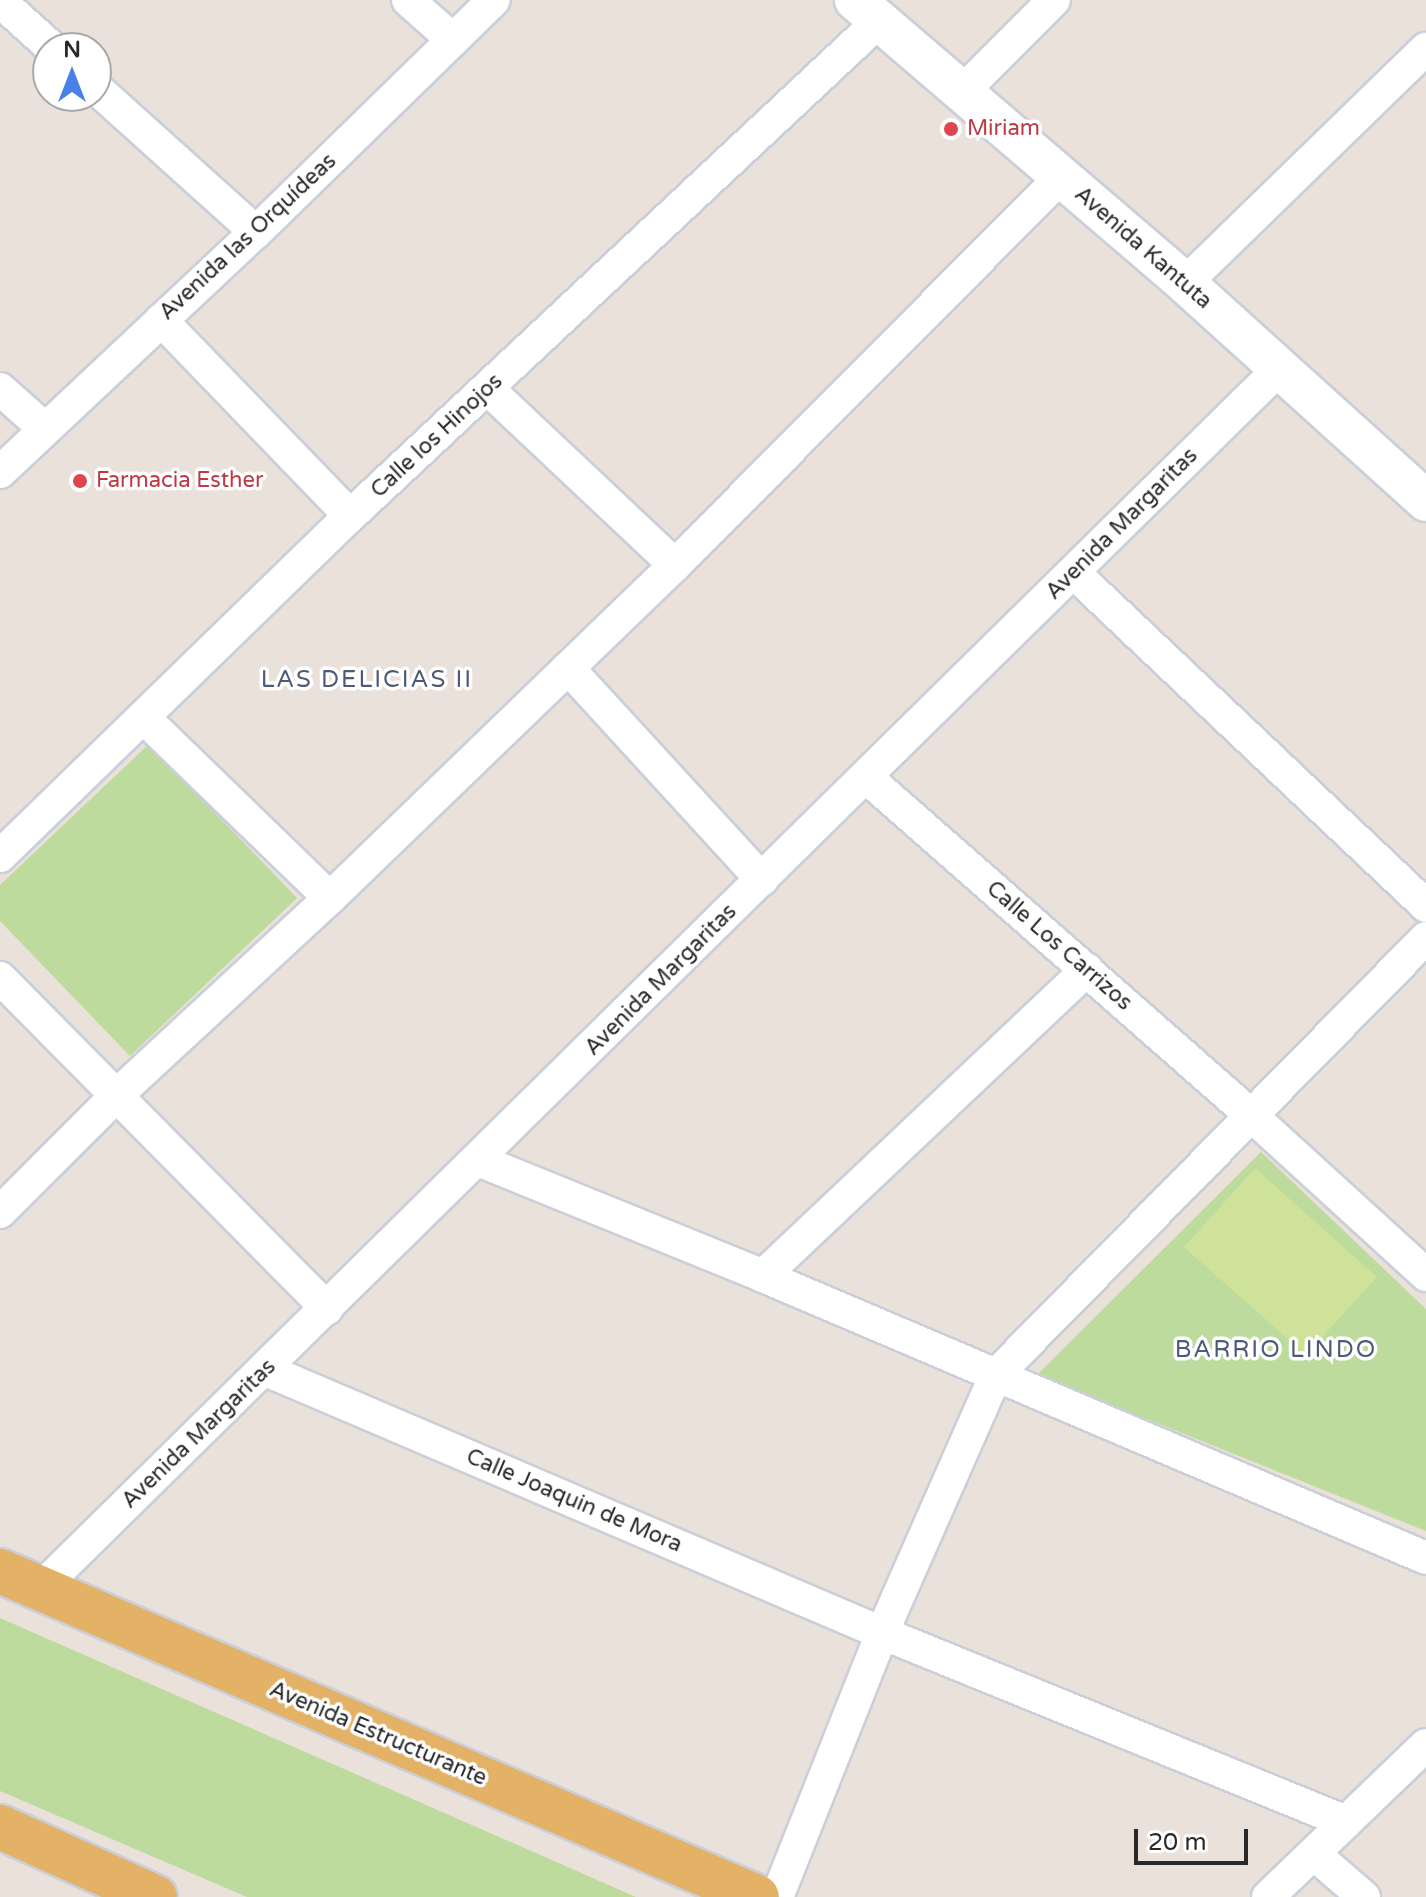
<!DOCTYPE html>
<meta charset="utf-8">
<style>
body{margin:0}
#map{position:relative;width:1426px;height:1897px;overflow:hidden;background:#eae1db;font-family:"Varela Round",sans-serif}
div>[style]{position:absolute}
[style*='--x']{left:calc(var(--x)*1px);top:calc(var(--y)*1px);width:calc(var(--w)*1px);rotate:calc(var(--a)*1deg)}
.green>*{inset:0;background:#bcdb9d}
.pitch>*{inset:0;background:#cfe299}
.roads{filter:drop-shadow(2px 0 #cacfd9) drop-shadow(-2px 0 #cacfd9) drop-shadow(0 2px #cacfd9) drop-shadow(0 -2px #cacfd9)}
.minor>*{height:32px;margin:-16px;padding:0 16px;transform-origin:16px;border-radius:16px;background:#fff}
.tertiary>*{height:40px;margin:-20px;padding:0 20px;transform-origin:20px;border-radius:20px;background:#fff}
.primary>*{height:44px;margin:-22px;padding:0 22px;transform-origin:22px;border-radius:22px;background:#e3b267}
.dots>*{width:22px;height:22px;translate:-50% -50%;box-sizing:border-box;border:4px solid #fff;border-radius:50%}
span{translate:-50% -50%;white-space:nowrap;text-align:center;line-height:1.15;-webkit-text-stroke:7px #fff;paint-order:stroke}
.health-label{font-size:22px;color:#be3a42}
.left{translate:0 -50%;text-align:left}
.street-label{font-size:22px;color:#292929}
.neighbourhood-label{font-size:24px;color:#4d5b75;letter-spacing:2px}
.north{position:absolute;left:32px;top:32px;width:80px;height:80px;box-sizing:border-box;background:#fff;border:2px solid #a9a9a9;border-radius:50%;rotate:0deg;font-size:22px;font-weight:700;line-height:32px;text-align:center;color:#292929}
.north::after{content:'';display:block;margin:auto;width:28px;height:36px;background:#4981e9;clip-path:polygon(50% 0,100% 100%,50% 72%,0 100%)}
.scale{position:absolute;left:1134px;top:1829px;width:114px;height:36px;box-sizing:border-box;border:4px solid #292929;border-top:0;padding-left:10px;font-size:24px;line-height:28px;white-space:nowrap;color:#292929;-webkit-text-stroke:6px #fff;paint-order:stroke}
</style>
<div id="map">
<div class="green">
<div style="clip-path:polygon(149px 744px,297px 898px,130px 1056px,0 921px,0 885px)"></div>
<div style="clip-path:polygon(1261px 1152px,1426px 1309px,1426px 1531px,1037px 1375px)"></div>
<div style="clip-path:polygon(0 1618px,636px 1897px,247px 1897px,0 1791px)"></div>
</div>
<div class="pitch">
<div style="clip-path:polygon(1255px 1168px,1377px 1277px,1306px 1355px,1184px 1247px)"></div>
</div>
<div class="roads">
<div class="minor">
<div style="--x:408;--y:0;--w:60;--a:41.6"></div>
<div style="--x:0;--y:1;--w:70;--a:42.1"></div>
<div style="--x:96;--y:88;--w:215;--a:42"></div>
<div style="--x:962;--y:92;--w:130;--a:-45"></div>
<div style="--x:1185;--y:283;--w:336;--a:-44.2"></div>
<div style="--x:161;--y:320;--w:272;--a:46"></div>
<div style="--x:0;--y:389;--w:59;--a:41.6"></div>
<div style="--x:488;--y:389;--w:257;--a:43.3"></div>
<div style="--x:0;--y:472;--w:351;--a:-43.2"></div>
<div style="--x:256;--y:232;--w:332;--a:-44.3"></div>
<div style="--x:1073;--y:572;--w:486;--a:43.4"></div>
<div style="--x:568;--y:668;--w:287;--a:47.5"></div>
<div style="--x:143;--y:717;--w:260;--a:44.1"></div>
<div style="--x:866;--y:777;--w:514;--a:41.29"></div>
<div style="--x:1252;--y:1116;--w:236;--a:42.4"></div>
<div style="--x:0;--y:856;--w:488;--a:-44.2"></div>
<div style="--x:350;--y:516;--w:723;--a:-43.09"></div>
<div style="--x:0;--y:978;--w:465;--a:45.3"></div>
<div style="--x:478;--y:1160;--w:308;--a:22.1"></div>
<div style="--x:763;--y:1276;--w:720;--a:23.04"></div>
<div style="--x:0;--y:1212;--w:167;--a:-45"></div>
<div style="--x:118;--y:1094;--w:289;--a:-42.8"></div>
<div style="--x:330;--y:898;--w:479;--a:-44"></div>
<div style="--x:675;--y:565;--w:547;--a:-45.15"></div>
<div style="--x:763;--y:1276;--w:446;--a:-43.4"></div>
<div style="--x:266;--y:1370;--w:670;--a:23.12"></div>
<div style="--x:882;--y:1633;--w:501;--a:22.16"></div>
<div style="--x:40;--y:1589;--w:1739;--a:-44.56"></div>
<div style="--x:1314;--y:1854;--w:66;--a:40.7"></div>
<div style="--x:777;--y:1897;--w:284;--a:-68.3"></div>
<div style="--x:882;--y:1633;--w:282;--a:-66.2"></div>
<div style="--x:996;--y:1375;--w:613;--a:-45.46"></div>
<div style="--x:1268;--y:1897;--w:219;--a:-43.9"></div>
</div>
<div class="tertiary">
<div style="--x:855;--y:0;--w:435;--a:40.6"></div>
<div style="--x:1185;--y:283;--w:325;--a:42.1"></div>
</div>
<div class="primary">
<div style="--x:0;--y:1571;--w:824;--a:23.3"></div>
<div style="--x:0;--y:1827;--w:170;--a:24.3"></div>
</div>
</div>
<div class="dots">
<div style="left:951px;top:129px;background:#e0444e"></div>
<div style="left:80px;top:481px;background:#e0444e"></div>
</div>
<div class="health-label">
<span class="left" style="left:967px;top:129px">Miriam</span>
<span class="left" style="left:96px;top:481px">Farmacia Esther</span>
</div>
<div class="street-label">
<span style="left:248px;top:237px;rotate:-43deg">Avenida las Orquídeas</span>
<span style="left:1143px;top:248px;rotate:41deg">Avenida Kantuta</span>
<span style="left:437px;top:436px;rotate:-43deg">Calle los Hinojos</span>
<span style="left:1122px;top:524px;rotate:-45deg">Avenida Margaritas</span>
<span style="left:1059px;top:946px;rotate:41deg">Calle Los Carrizos</span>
<span style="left:661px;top:980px;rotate:-45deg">Avenida Margaritas</span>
<span style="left:199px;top:1434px;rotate:-44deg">Avenida Margaritas</span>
<span style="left:574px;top:1501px;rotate:23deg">Calle Joaquin de Mora</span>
<span style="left:378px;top:1734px;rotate:23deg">Avenida Estructurante</span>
</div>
<div class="neighbourhood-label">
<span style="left:367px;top:680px">LAS DELICIAS II</span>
<span style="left:1276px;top:1350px">BARRIO LINDO</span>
</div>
<div class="north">N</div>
<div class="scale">20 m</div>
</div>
